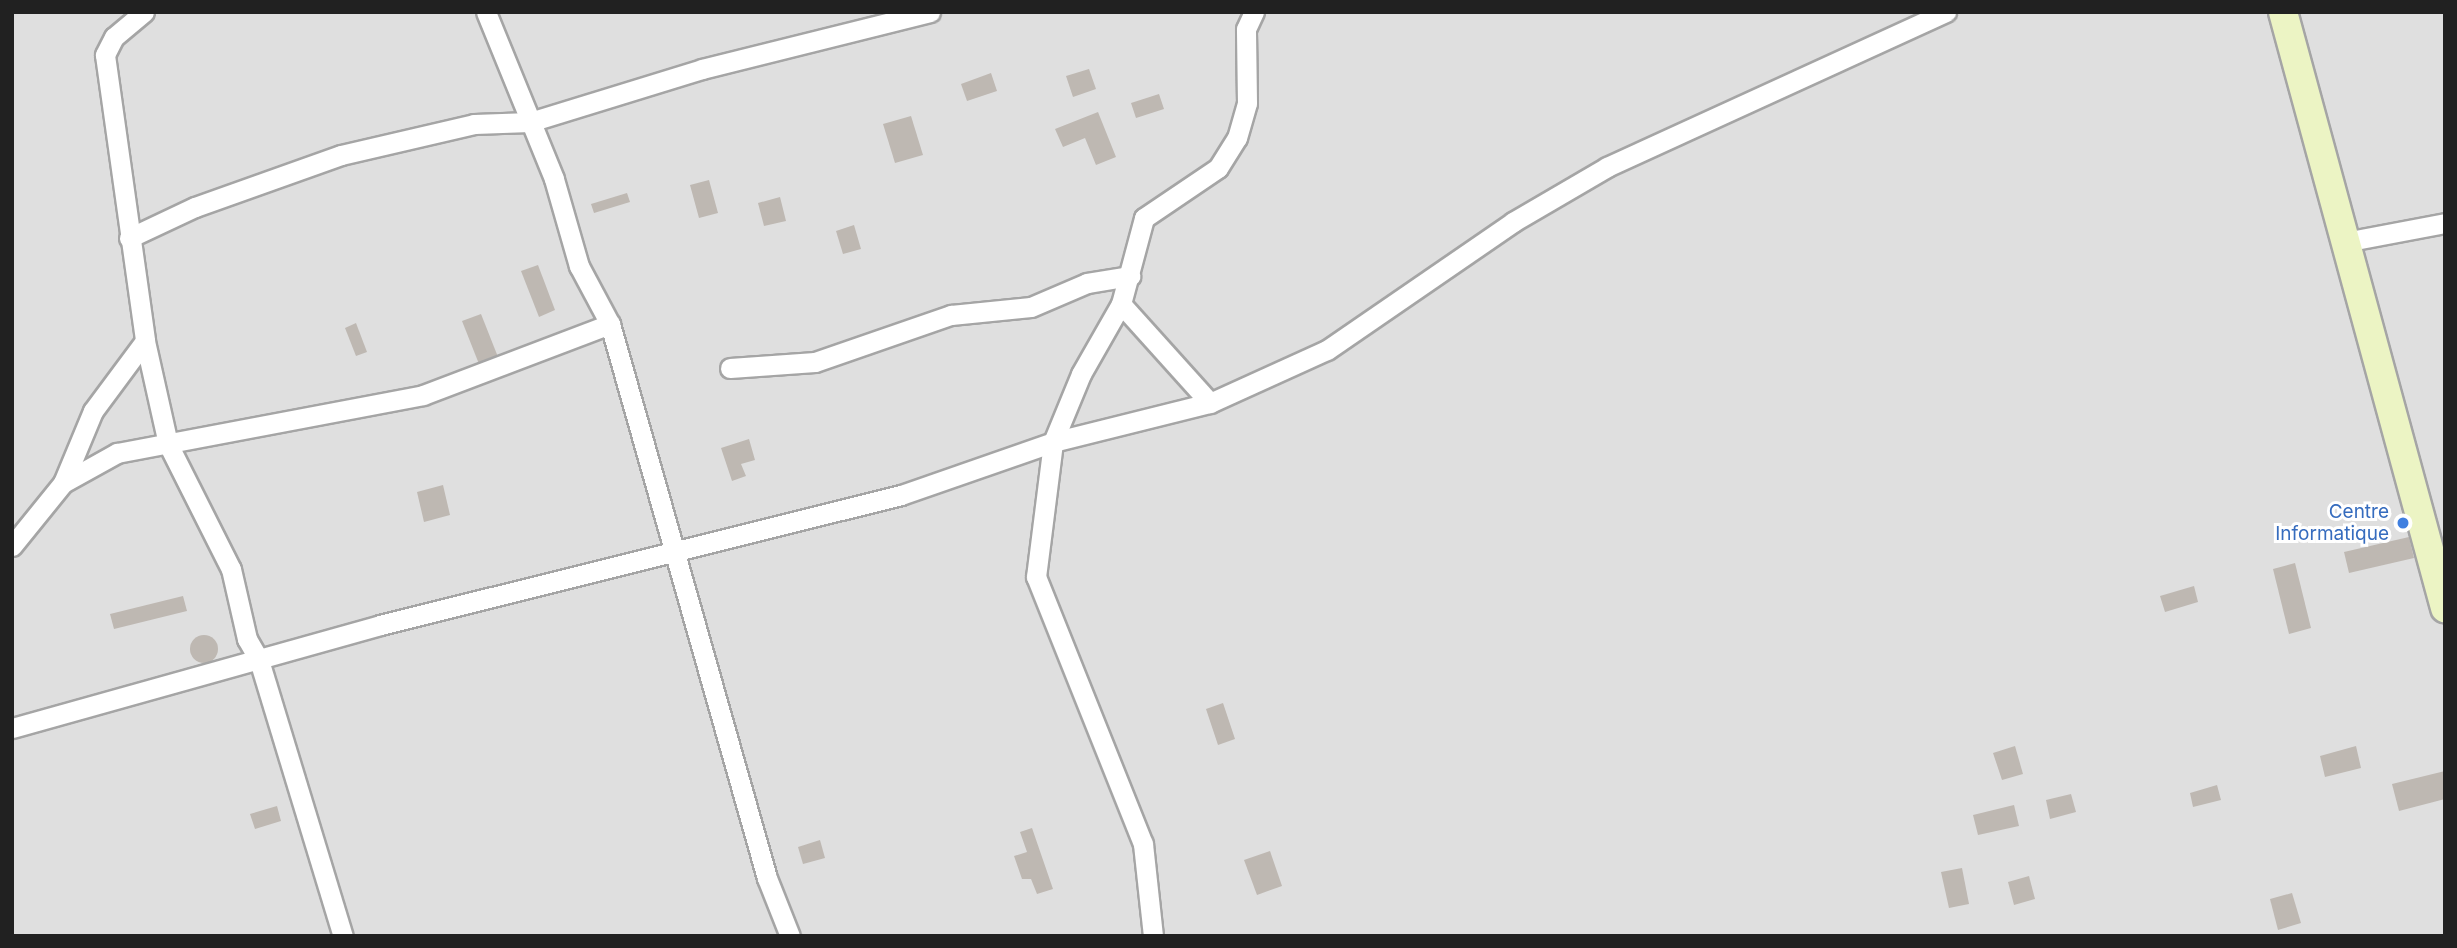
<!DOCTYPE html>
<style>
body{margin:0}
#map{position:relative;width:2457px;height:948px;overflow:hidden;background:#f1efe9;font-family:Inter,sans-serif}
div>[style]{position:absolute}
[style*='--x']{left:calc(var(--x)*1px);top:calc(var(--y)*1px);width:calc(var(--w)*1px);rotate:calc(var(--a)*1deg)}
.residential>*{inset:0;background:#dfdfdf}
.building>*{inset:0;background:#beb8b2}
.round{border-radius:50%}
.roads{filter:drop-shadow(2px 0 #a5a5a5) drop-shadow(-2px 0 #a5a5a5) drop-shadow(0 2px #a5a5a5) drop-shadow(0 -2px #a5a5a5)}
.street>*{height:19px;margin:-9.5px;padding:0 9.5px;transform-origin:9.5px;border-radius:9.5px;background:#fff}
.secondary>*{height:28px;margin:-14px;padding:0 14px;transform-origin:14px;border-radius:14px;background:#ecf4c4}
.dots>*{width:19px;height:19px;translate:-50% -50%;box-sizing:border-box;border:4px solid #fff;border-radius:50%}
span{translate:-50% -50%;white-space:nowrap;text-align:center;line-height:1.15;-webkit-text-stroke:6px #fff;paint-order:stroke}
.shop-label{font-size:19px;color:#366cbe}
.right{translate:-100% -50%;text-align:right}
.frame{position:absolute;inset:0;border:14px solid #212121;pointer-events:none}
</style>
<div id="map">
<div class="residential">
<div style="clip-path:polygon(12px 12px,2445px 12px,2445px 936px,12px 936px)"></div>
</div>
<div class="building">
<div style="clip-path:polygon(1089px 69px,1096px 89px,1073px 97px,1066px 76px)"></div>
<div style="clip-path:polygon(991px 73px,997px 91px,967px 101px,961px 84px)"></div>
<div style="clip-path:polygon(1159px 94px,1164px 109px,1136px 118px,1131px 103px)"></div>
<div style="clip-path:polygon(1098px 112px,1116px 157px,1096px 165px,1085px 138px,1063px 147px,1055px 129px)"></div>
<div style="clip-path:polygon(911px 116px,923px 155px,895px 163px,883px 124px)"></div>
<div style="clip-path:polygon(709px 180px,718px 213px,699px 218px,690px 185px)"></div>
<div style="clip-path:polygon(627px 193px,630px 202px,594px 213px,591px 204px)"></div>
<div style="clip-path:polygon(780px 197px,786px 221px,764px 226px,758px 203px)"></div>
<div style="clip-path:polygon(854px 225px,861px 249px,843px 254px,836px 231px)"></div>
<div style="clip-path:polygon(538px 265px,555px 310px,539px 317px,521px 271px)"></div>
<div style="clip-path:polygon(481px 314px,498px 357px,479px 364px,462px 321px)"></div>
<div style="clip-path:polygon(356px 323px,367px 352px,356px 356px,345px 328px)"></div>
<div style="clip-path:polygon(749px 439px,755px 460px,741px 464px,746px 476px,732px 481px,721px 448px)"></div>
<div style="clip-path:polygon(443px 485px,450px 515px,424px 522px,417px 492px)"></div>
<div style="clip-path:polygon(2409px 537px,2414px 558px,2349px 573px,2344px 552px)"></div>
<div style="clip-path:polygon(2295px 563px,2311px 628px,2289px 634px,2273px 569px)"></div>
<div style="clip-path:polygon(2194px 586px,2198px 602px,2165px 612px,2160px 596px)"></div>
<div style="clip-path:polygon(183px 596px,187px 611px,114px 629px,110px 614px)"></div>
<div class="round" style="left:190px;top:635px;width:28px;height:28px"></div>
<div style="clip-path:polygon(1223px 703px,1235px 739px,1218px 745px,1206px 709px)"></div>
<div style="clip-path:polygon(2015px 746px,2023px 774px,2002px 780px,1993px 753px)"></div>
<div style="clip-path:polygon(2356px 746px,2361px 768px,2325px 777px,2320px 756px)"></div>
<div style="clip-path:polygon(2445px 771px,2445px 799px,2399px 811px,2392px 784px)"></div>
<div style="clip-path:polygon(2217px 785px,2221px 800px,2193px 807px,2190px 793px)"></div>
<div style="clip-path:polygon(2071px 794px,2076px 812px,2050px 819px,2046px 800px)"></div>
<div style="clip-path:polygon(2014px 805px,2019px 826px,1978px 835px,1973px 815px)"></div>
<div style="clip-path:polygon(277px 806px,281px 821px,255px 829px,250px 814px)"></div>
<div style="clip-path:polygon(1032px 828px,1053px 889px,1037px 894px,1031px 879px,1022px 879px,1014px 856px,1027px 852px,1020px 832px)"></div>
<div style="clip-path:polygon(820px 840px,825px 858px,803px 864px,798px 847px)"></div>
<div style="clip-path:polygon(1270px 851px,1282px 886px,1257px 895px,1244px 860px)"></div>
<div style="clip-path:polygon(1962px 868px,1969px 904px,1949px 908px,1941px 872px)"></div>
<div style="clip-path:polygon(2029px 876px,2035px 899px,2014px 905px,2008px 882px)"></div>
<div style="clip-path:polygon(2292px 893px,2301px 923px,2278px 930px,2270px 899px)"></div>
</div>
<div class="roads">
<div class="street">
<div style="--x:144;--y:12;--w:39;--a:140"></div>
<div style="--x:114;--y:37;--w:20;--a:117"></div>
<div style="--x:105;--y:55;--w:289;--a:82"></div>
<div style="--x:145;--y:341;--w:106;--a:77.4"></div>
<div style="--x:168;--y:444;--w:140;--a:63.3"></div>
<div style="--x:231;--y:569;--w:72;--a:77.1"></div>
<div style="--x:247;--y:639;--w:24;--a:60"></div>
<div style="--x:259;--y:660;--w:288;--a:73.1"></div>
<div style="--x:486;--y:12;--w:180;--a:67.8"></div>
<div style="--x:554;--y:179;--w:91;--a:74"></div>
<div style="--x:579;--y:266;--w:66;--a:61.9"></div>
<div style="--x:129;--y:238;--w:73;--a:-25.2"></div>
<div style="--x:195;--y:207;--w:155;--a:-19.6"></div>
<div style="--x:341;--y:155;--w:137;--a:-13.1"></div>
<div style="--x:474;--y:124;--w:56;--a:-2"></div>
<div style="--x:530;--y:122;--w:180;--a:-17.1"></div>
<div style="--x:702;--y:69;--w:235;--a:-14"></div>
<div style="--x:2350;--y:241;--w:97;--a:-10.7"></div>
<div style="--x:1121;--y:304;--w:133;--a:48"></div>
<div style="--x:730;--y:368;--w:85;--a:-4"></div>
<div style="--x:815;--y:362;--w:144;--a:-19.1"></div>
<div style="--x:951;--y:315;--w:80;--a:-5.7"></div>
<div style="--x:1031;--y:307;--w:61;--a:-23.2"></div>
<div style="--x:1087;--y:283;--w:44;--a:-9.2"></div>
<div style="--x:63;--y:483;--w:78;--a:-67.4"></div>
<div style="--x:93;--y:411;--w:87;--a:-53.4"></div>
<div style="--x:12;--y:546;--w:81;--a:-51"></div>
<div style="--x:63;--y:483;--w:62;--a:-29.1"></div>
<div style="--x:117;--y:453;--w:311;--a:-10.7"></div>
<div style="--x:423;--y:395;--w:200;--a:-20.8"></div>
<div style="--x:610;--y:324;--w:576;--a:74.18"></div>
<div style="--x:767;--y:878;--w:62;--a:68.4"></div>
<div style="--x:12;--y:728;--w:382;--a:-15.6"></div>
<div style="--x:380;--y:625;--w:537;--a:-14.01"></div>
<div style="--x:901;--y:495;--w:161;--a:-19.2"></div>
<div style="--x:1053;--y:442;--w:162;--a:-14"></div>
<div style="--x:1210;--y:403;--w:128;--a:-24.4"></div>
<div style="--x:1327;--y:350;--w:226;--a:-34.5"></div>
<div style="--x:1513;--y:222;--w:109;--a:-30.3"></div>
<div style="--x:1607;--y:167;--w:373;--a:-24.6"></div>
<div style="--x:1153;--y:936;--w:93;--a:-96.2"></div>
<div style="--x:1143;--y:844;--w:288;--a:-111.8"></div>
<div style="--x:1036;--y:577;--w:136;--a:-82.8"></div>
<div style="--x:1053;--y:442;--w:74;--a:-67.6"></div>
<div style="--x:1081;--y:374;--w:81;--a:-60.3"></div>
<div style="--x:1121;--y:304;--w:89;--a:-75"></div>
<div style="--x:1144;--y:218;--w:89;--a:-34"></div>
<div style="--x:1218;--y:168;--w:36;--a:-58"></div>
<div style="--x:1237;--y:138;--w:36;--a:-74"></div>
<div style="--x:1247;--y:103;--w:74;--a:-90.8"></div>
<div style="--x:1246;--y:29;--w:19;--a:-65"></div>
</div>
<div class="secondary">
<div style="--x:2283;--y:12;--w:618;--a:74.79"></div>
</div>
</div>
<div class="dots">
<div style="left:2403px;top:523px;background:#3f7fe0"></div>
</div>
<div class="shop-label">
<span class="right" style="left:2389px;top:523px">Centre<br>Informatique</span>
</div>
<div class="frame"></div>
</div>
